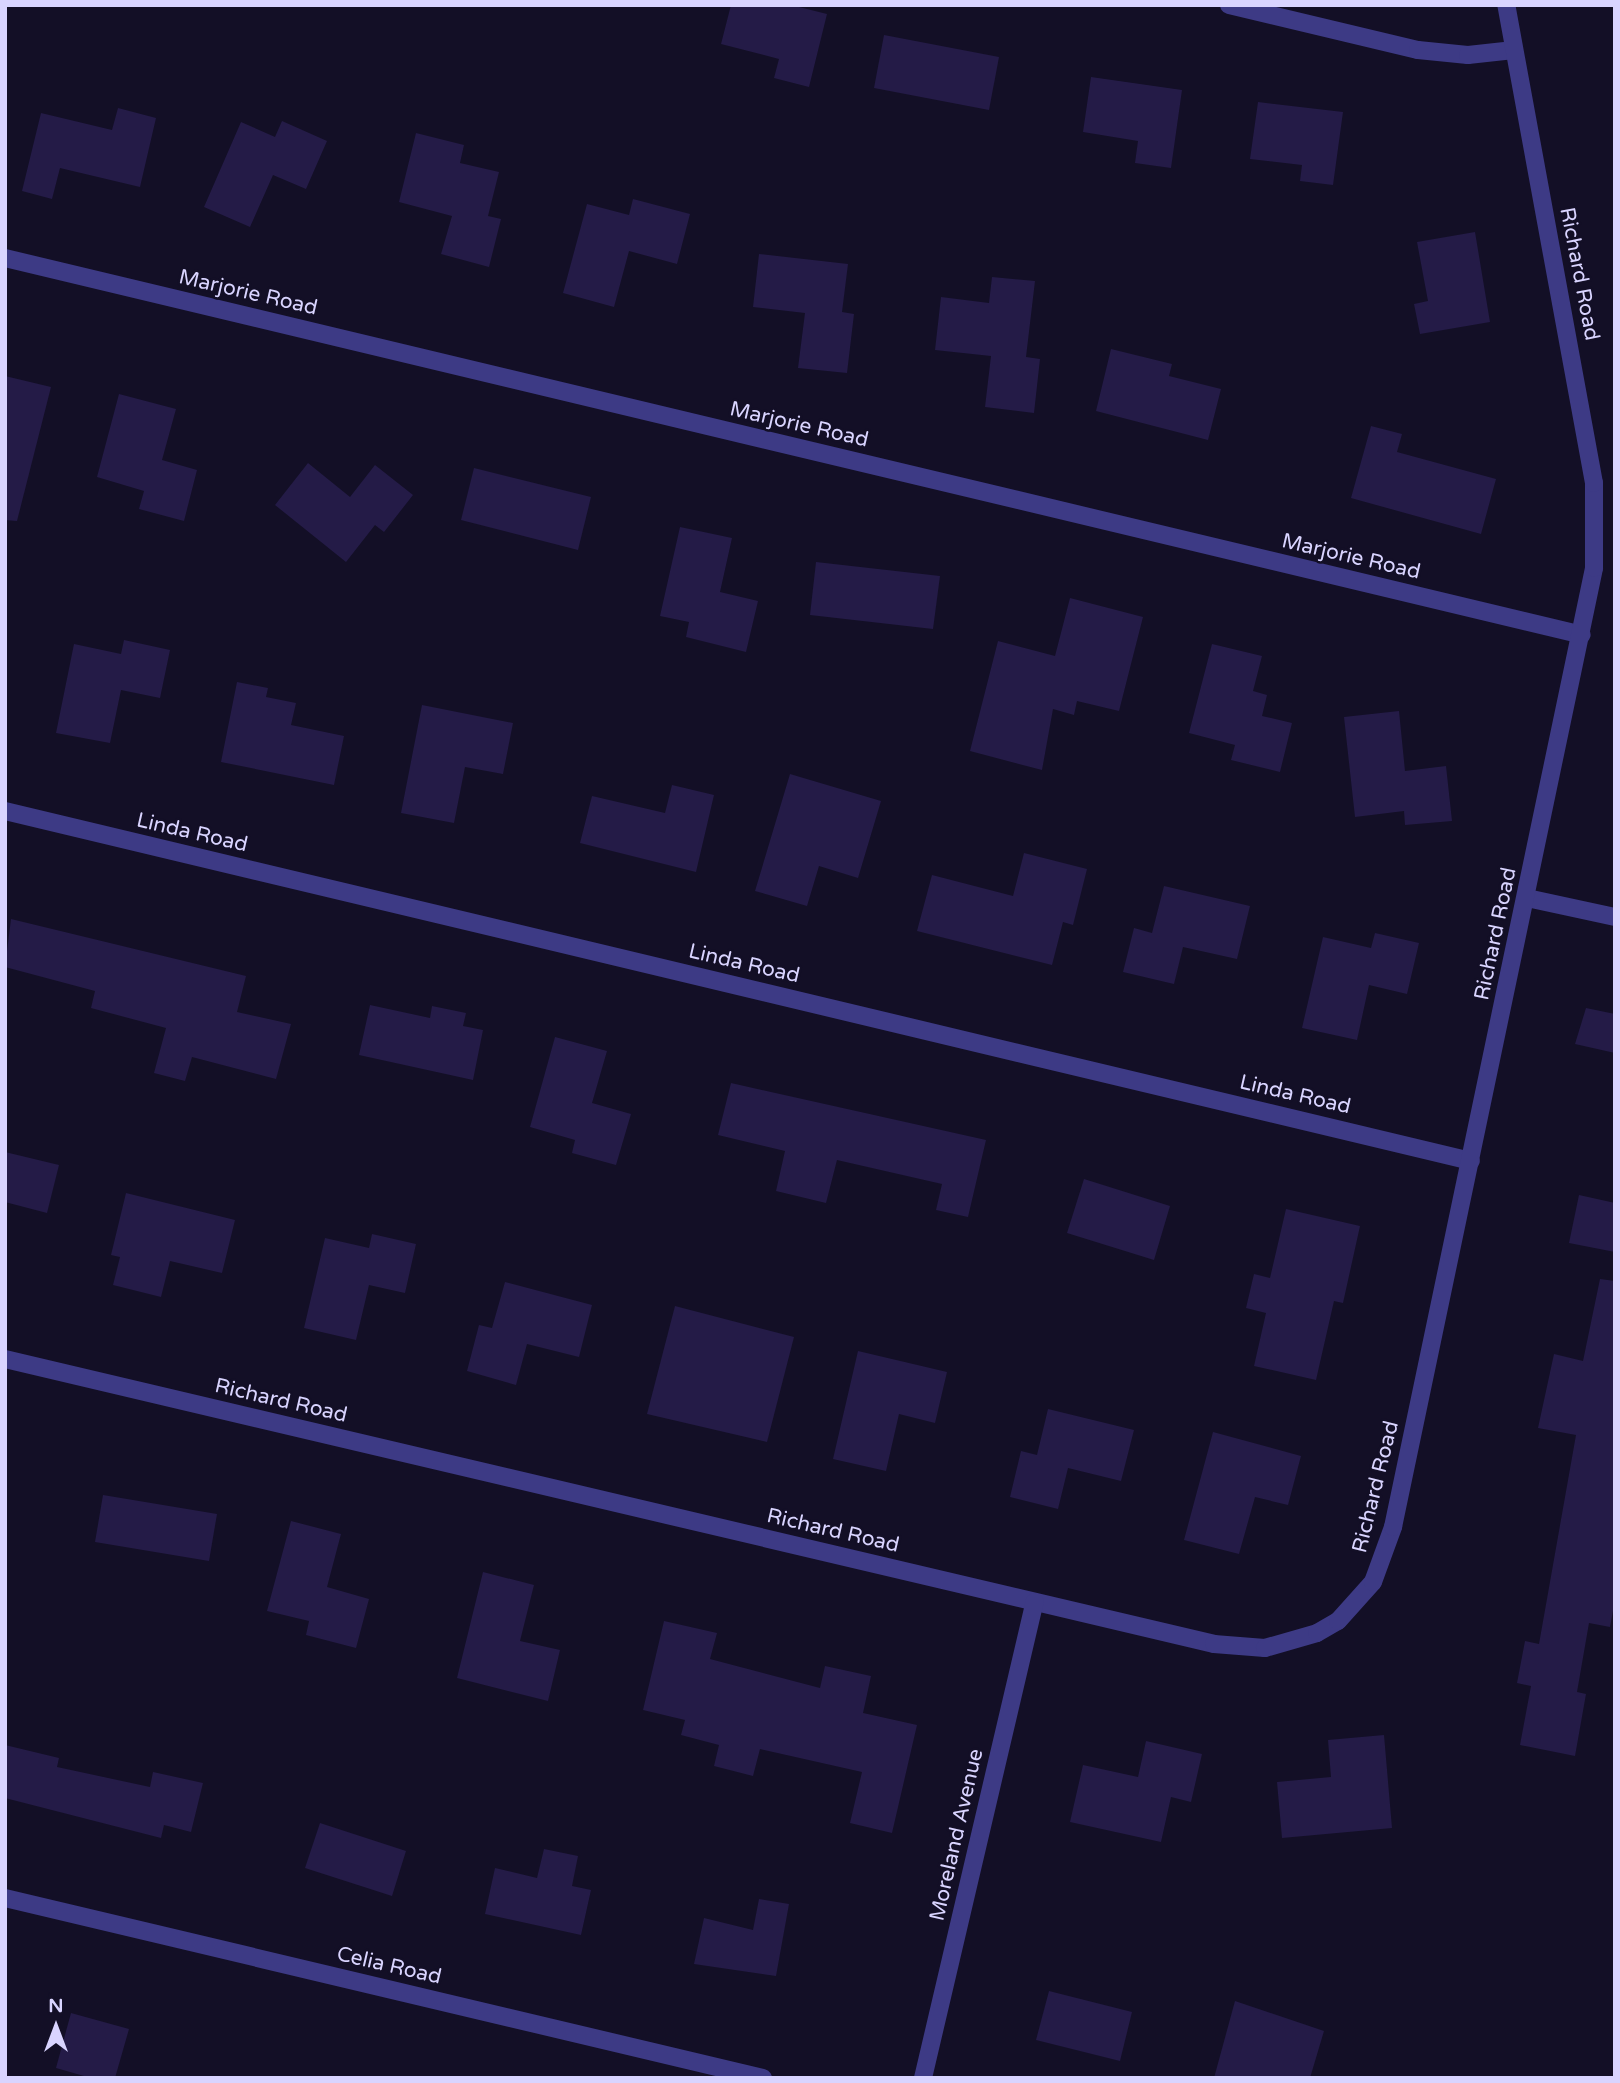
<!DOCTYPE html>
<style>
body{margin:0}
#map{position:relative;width:1620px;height:2083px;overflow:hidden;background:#130f26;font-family:"Varela Round",sans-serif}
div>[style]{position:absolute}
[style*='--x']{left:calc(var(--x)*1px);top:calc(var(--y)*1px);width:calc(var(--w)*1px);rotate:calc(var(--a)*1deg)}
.building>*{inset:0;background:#241b47}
.minor>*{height:18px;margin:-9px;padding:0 9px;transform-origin:9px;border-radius:9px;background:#3d3a85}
span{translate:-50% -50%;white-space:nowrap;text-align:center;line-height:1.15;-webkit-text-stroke:5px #130f26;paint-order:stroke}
.street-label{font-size:21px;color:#d9d4ff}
.frame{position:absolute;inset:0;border:7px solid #d9d4ff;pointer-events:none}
.north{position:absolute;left:21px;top:1992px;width:70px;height:70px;-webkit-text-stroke:5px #130f26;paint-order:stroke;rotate:0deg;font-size:19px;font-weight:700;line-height:28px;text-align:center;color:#d9d4ff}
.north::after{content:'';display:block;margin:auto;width:24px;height:32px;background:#d9d4ff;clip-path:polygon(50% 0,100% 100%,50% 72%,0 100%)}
</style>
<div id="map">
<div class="building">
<div style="clip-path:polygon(731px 5px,791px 5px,827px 14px,809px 87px,774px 78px,779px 59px,721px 44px)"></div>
<div style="clip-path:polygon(884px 35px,999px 57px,989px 110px,874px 88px)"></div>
<div style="clip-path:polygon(1091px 77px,1182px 90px,1171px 168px,1135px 163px,1138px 141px,1083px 132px)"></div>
<div style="clip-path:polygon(1258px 102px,1343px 112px,1333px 185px,1300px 181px,1302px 165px,1250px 159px)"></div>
<div style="clip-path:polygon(118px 108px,156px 118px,140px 187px,60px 168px,52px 199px,22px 191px,41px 113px,112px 130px)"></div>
<div style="clip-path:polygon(282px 121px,327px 141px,306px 189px,273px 175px,250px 227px,204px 207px,241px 122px,275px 137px)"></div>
<div style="clip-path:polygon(416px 133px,464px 145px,460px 163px,499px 172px,488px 216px,501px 219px,489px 267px,441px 254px,452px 216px,399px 202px)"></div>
<div style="clip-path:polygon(633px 199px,690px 214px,677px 264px,629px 251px,614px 307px,563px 293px,587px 204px,629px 215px)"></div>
<div style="clip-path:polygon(1475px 232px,1490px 322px,1420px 334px,1414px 304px,1428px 301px,1417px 242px)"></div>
<div style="clip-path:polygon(759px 254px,848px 264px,842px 312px,854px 314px,847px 373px,798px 368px,805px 313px,753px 307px)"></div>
<div style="clip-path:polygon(992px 277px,1035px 281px,1026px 357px,1040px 359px,1034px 413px,985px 407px,991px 356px,935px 350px,941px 297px,989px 303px)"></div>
<div style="clip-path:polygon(1111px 349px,1172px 364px,1169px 376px,1221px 389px,1208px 440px,1096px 411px)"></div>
<div style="clip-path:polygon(5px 376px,51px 387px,17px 521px,5px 520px)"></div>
<div style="clip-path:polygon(119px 394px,176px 409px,162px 460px,197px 470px,184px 521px,139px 509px,144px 491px,97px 477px)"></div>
<div style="clip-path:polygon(1371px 426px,1402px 434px,1397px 452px,1496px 479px,1481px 534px,1351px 498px)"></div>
<div style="clip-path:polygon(308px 463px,350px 497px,375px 465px,413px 495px,384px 532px,375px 525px,346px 562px,275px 505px)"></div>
<div style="clip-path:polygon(474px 468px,591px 497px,578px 550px,461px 520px)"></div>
<div style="clip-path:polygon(680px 527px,732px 538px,720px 592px,758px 601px,746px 652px,686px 637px,689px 622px,660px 616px)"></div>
<div style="clip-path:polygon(816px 562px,940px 576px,933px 629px,810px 615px)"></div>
<div style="clip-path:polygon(1070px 598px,1143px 617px,1119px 711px,1077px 701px,1074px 715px,1053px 709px,1042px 770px,970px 751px,998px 641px,1055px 656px)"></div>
<div style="clip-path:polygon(124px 640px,170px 650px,160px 698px,121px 690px,110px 743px,56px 733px,74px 644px,121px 654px)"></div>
<div style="clip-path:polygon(1212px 644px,1262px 656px,1253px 691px,1267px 695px,1262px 716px,1292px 723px,1280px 772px,1231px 760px,1235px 745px,1189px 733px)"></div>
<div style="clip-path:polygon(237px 682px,268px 688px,266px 697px,296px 703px,291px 725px,344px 736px,334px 785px,221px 762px)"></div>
<div style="clip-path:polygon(422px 705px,513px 723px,503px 774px,465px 767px,454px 823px,401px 813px)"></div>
<div style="clip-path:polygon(1399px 711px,1405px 771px,1446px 766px,1452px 821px,1405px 825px,1404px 811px,1355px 817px,1344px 717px)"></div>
<div style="clip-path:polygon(790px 774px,881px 801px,858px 878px,819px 866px,807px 906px,755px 891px)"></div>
<div style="clip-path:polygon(672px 785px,714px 795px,696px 872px,580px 843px,592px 796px,665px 813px)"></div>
<div style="clip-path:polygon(1024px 853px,1087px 869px,1073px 925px,1063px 922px,1052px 965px,917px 931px,932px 875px,1013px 896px)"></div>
<div style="clip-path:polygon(1164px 886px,1250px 906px,1237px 959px,1183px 947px,1174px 984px,1123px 972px,1134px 928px,1152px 933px)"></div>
<div style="clip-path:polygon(11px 919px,246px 976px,237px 1012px,291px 1024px,276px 1079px,192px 1057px,185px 1081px,154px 1073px,166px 1028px,91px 1008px,95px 991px,5px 967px)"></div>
<div style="clip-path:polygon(1375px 933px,1419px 943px,1407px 994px,1369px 985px,1357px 1040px,1302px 1028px,1323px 937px,1371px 948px)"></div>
<div style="clip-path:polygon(370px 1005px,430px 1018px,432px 1006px,466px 1013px,463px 1026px,483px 1030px,473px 1080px,359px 1055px)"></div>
<div style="clip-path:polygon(1586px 1008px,1615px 1014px,1615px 1053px,1575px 1044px)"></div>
<div style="clip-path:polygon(555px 1037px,607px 1051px,592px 1103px,631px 1114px,616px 1165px,572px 1153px,575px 1140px,530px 1127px)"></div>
<div style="clip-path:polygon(731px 1083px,986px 1140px,968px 1217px,936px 1210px,942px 1184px,837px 1160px,826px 1203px,776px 1191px,785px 1151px,718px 1135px)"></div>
<div style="clip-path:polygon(5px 1152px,59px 1165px,47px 1213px,5px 1202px)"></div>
<div style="clip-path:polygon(1084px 1179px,1170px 1206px,1154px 1260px,1067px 1233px)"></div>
<div style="clip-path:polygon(126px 1193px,235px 1220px,222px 1273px,170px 1261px,161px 1297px,113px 1285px,120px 1257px,111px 1255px)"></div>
<div style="clip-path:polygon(1579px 1195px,1615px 1203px,1615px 1252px,1569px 1243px)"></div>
<div style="clip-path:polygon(1286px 1209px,1360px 1226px,1343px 1303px,1334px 1301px,1316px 1380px,1254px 1366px,1266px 1313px,1246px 1308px,1254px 1274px,1270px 1278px)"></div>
<div style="clip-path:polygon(372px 1234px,416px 1244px,405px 1293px,369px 1285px,356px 1340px,304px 1328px,325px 1238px,369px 1248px)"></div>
<div style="clip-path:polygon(1600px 1279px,1615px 1281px,1615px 1600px,1610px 1627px,1589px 1623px,1577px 1692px,1586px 1694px,1575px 1756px,1520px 1745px,1531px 1686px,1517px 1683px,1525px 1641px,1539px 1644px,1576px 1435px,1538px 1428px,1554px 1354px,1583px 1361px)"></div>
<div style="clip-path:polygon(505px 1282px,592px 1305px,579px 1357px,527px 1344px,516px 1385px,467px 1371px,479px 1325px,492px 1328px)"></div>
<div style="clip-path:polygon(675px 1306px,794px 1337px,767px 1442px,647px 1414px)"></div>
<div style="clip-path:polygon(858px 1351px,947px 1372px,935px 1423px,899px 1414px,886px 1471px,833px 1459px)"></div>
<div style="clip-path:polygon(1048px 1409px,1134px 1430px,1121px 1481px,1068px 1468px,1058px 1509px,1010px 1497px,1021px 1451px,1037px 1455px)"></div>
<div style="clip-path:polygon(1213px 1432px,1301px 1456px,1288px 1505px,1255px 1497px,1239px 1554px,1184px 1540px)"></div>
<div style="clip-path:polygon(103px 1495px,217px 1514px,209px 1561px,95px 1542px)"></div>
<div style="clip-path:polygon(291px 1521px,341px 1534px,327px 1587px,369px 1599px,356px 1648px,306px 1635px,309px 1621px,267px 1611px)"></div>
<div style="clip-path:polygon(483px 1572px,534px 1585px,520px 1641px,560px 1650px,548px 1701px,457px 1678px)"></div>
<div style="clip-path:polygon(664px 1621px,717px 1633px,710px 1659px,820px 1688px,825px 1666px,871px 1676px,863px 1713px,917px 1725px,892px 1833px,850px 1823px,862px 1772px,760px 1749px,753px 1776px,714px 1766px,719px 1745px,681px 1735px,685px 1720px,643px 1710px)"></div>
<div style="clip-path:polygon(1384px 1735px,1392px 1828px,1282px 1838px,1277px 1782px,1331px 1777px,1328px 1740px)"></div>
<div style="clip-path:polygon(1146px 1741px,1202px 1754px,1191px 1802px,1171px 1797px,1161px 1842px,1070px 1822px,1083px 1765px,1138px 1777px)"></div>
<div style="clip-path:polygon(5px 1745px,59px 1758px,57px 1767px,150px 1787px,153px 1772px,203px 1783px,191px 1832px,164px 1825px,161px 1838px,5px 1798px)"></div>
<div style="clip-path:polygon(320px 1823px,406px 1851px,392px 1896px,305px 1868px)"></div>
<div style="clip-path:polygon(544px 1849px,578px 1856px,572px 1886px,591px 1890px,581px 1935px,485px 1914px,495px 1868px,537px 1878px)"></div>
<div style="clip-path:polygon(759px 1899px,789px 1904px,776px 1976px,694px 1964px,704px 1918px,753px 1930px)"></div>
<div style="clip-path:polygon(1049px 1991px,1132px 2012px,1120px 2061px,1036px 2040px)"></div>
<div style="clip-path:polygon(1235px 2001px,1324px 2031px,1310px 2078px,1214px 2078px)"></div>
<div style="clip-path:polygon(71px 2013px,129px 2029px,115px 2078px,91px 2078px,56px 2068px)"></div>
</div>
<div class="minor">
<div style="--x:1229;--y:5;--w:194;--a:13.4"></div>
<div style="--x:1418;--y:50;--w:50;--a:5.7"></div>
<div style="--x:1468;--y:55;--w:46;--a:-6.2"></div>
<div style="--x:5;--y:258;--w:1621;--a:13.44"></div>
<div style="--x:5;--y:811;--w:1507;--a:13.43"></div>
<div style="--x:1527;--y:898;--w:90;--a:12.2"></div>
<div style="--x:5;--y:1359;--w:1242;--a:13.26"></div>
<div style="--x:1214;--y:1644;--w:51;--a:4.5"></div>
<div style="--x:1265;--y:1648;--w:54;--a:-16.1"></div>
<div style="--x:1317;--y:1633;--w:24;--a:-30"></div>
<div style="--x:1338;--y:1621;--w:52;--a:-48.1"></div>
<div style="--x:1373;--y:1582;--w:59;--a:-70"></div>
<div style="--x:1393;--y:1527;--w:980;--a:-78.16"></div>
<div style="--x:1594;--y:568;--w:85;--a:-90"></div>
<div style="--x:1594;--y:483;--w:486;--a:-100.4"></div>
<div style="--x:5;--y:1898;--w:779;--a:13.36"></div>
<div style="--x:923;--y:2078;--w:489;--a:-76.8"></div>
</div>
<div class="street-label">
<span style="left:1579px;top:274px;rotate:79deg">Richard Road</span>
<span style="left:248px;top:293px;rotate:13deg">Marjorie Road</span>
<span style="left:799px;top:425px;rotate:13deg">Marjorie Road</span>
<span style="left:1351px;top:557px;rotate:13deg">Marjorie Road</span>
<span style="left:192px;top:833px;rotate:13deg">Linda Road</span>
<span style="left:1496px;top:934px;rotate:-78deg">Richard Road</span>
<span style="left:744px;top:964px;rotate:13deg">Linda Road</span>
<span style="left:1295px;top:1095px;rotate:13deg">Linda Road</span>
<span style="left:281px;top:1401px;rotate:13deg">Richard Road</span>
<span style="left:1376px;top:1487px;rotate:-76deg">Richard Road</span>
<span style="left:833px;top:1531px;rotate:13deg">Richard Road</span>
<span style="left:957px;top:1835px;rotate:-77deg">Moreland Avenue</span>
<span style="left:389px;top:1966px;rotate:13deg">Celia Road</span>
</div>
<div class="frame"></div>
<div class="north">N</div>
</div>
